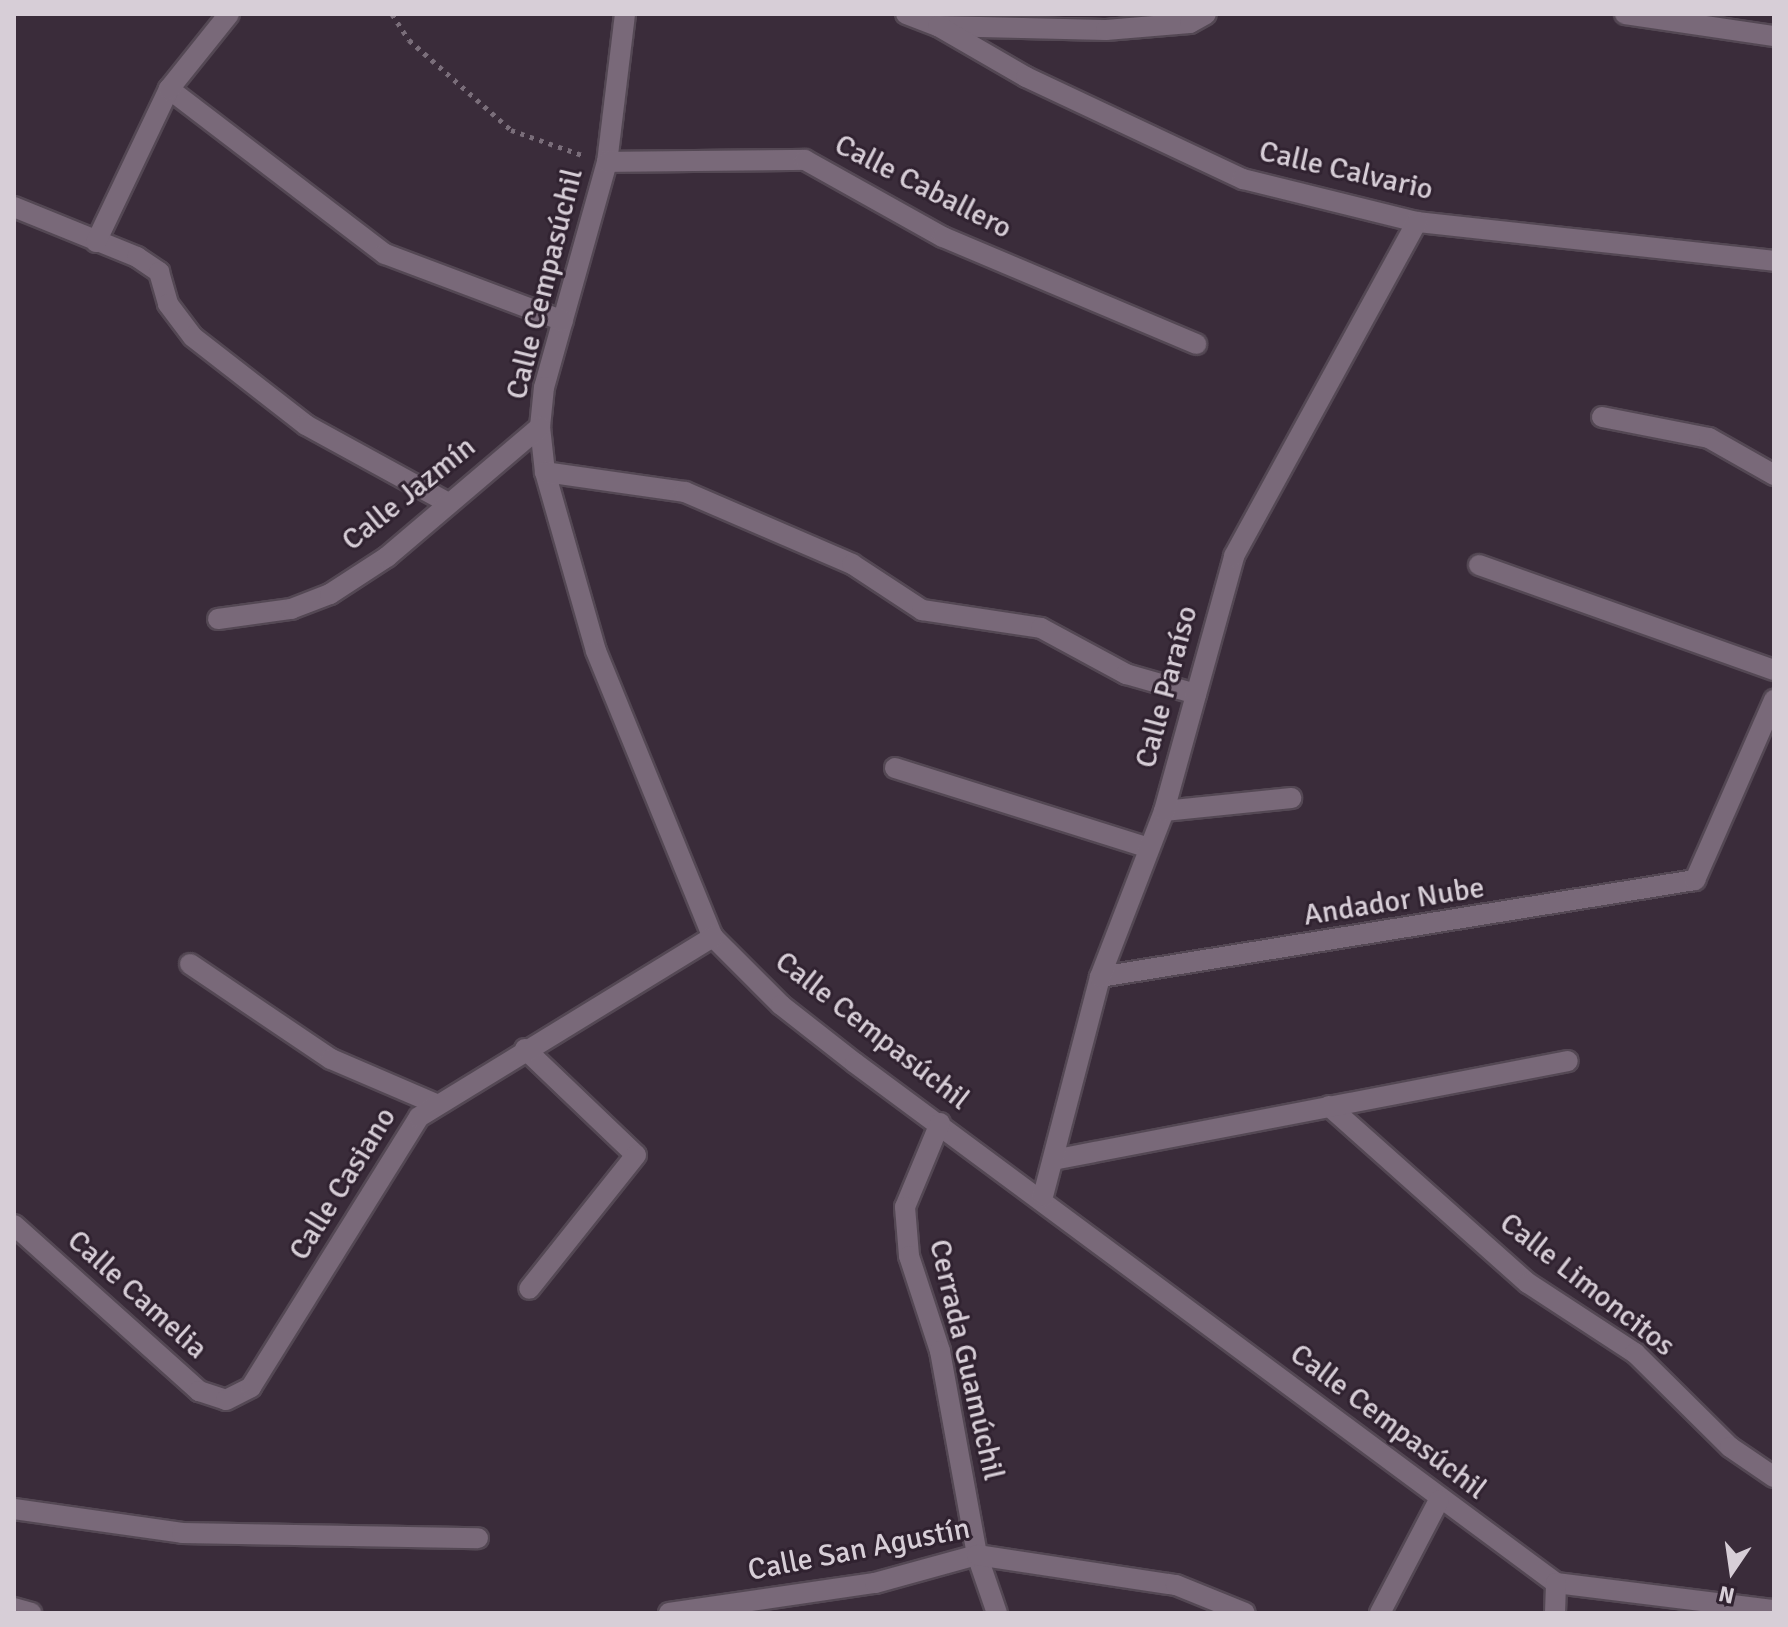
<!DOCTYPE html>
<meta charset="utf-8">
<style>
body{margin:0}
#map{position:relative;width:1788px;height:1627px;overflow:hidden;background:#3a2c3a;font-family:Signika,sans-serif}
div>[style]{position:absolute}
[style*='--x']{left:calc(var(--x)*1px);top:calc(var(--y)*1px);width:calc(var(--w)*1px);rotate:calc(var(--a)*1deg)}
.path>*{height:5px;margin-top:-2.5px;transform-origin:0;background:repeating-linear-gradient(90deg,#7a6e7a 0 4px,transparent 0 10px)}
.roads{filter:drop-shadow(2px 0 #544854) drop-shadow(-2px 0 #544854) drop-shadow(0 2px #544854) drop-shadow(0 -2px #544854)}
.street>*{height:20px;margin:-10px;padding:0 10px;transform-origin:10px;border-radius:10px;background:#796979}
span{translate:-50% -50%;white-space:nowrap;text-align:center;line-height:1.15;-webkit-text-stroke:6px #302230;paint-order:stroke}
.street-label{font-size:30px;color:#d7ced7}
.frame{position:absolute;inset:0;border:16px solid #d7ced7;pointer-events:none}
.north{position:absolute;left:1692px;top:1531px;width:80px;height:80px;-webkit-text-stroke:6px #302230;paint-order:stroke;rotate:193deg;font-size:22px;font-weight:700;line-height:32px;text-align:center;color:#d7ced7}
.north::after{content:'';display:block;margin:auto;width:28px;height:36px;background:#d7ced7;clip-path:polygon(50% 0,100% 100%,50% 72%,0 100%)}
</style>
<div id="map">
<div class="path">
<div style="--x:392;--y:14;--w:31;--a:57"></div>
<div style="--x:409;--y:40;--w:136;--a:41.4"></div>
<div style="--x:511;--y:130;--w:75;--a:19.4"></div>
</div>
<div class="roads">
<div class="street">
<div style="--x:625;--y:14;--w:149;--a:96.9"></div>
<div style="--x:607;--y:162;--w:234;--a:105.6"></div>
<div style="--x:544;--y:387;--w:40;--a:95.7"></div>
<div style="--x:540;--y:427;--w:45;--a:83.7"></div>
<div style="--x:545;--y:472;--w:186;--a:74.1"></div>
<div style="--x:596;--y:651;--w:309;--a:67.8"></div>
<div style="--x:713;--y:937;--w:96;--a:45"></div>
<div style="--x:781;--y:1005;--w:94;--a:38.1"></div>
<div style="--x:855;--y:1063;--w:873;--a:36.57"></div>
<div style="--x:1556;--y:1583;--w:220;--a:7.1"></div>
<div style="--x:906;--y:14;--w:34;--a:21"></div>
<div style="--x:938;--y:26;--w:168;--a:1.4"></div>
<div style="--x:1106;--y:30;--w:84;--a:-4.8"></div>
<div style="--x:1190;--y:23;--w:18;--a:-29"></div>
<div style="--x:1625;--y:14;--w:151;--a:8.4"></div>
<div style="--x:938;--y:26;--w:102;--a:30.1"></div>
<div style="--x:1026;--y:77;--w:240;--a:25.2"></div>
<div style="--x:1243;--y:179;--w:179;--a:13.9"></div>
<div style="--x:1417;--y:222;--w:359;--a:6.2"></div>
<div style="--x:169;--y:89;--w:272;--a:37.4"></div>
<div style="--x:385;--y:254;--w:190;--a:20.6"></div>
<div style="--x:607;--y:162;--w:198;--a:-0.6"></div>
<div style="--x:805;--y:160;--w:158;--a:29.2"></div>
<div style="--x:943;--y:237;--w:275;--a:22.9"></div>
<div style="--x:14;--y:207;--w:133;--a:22.1"></div>
<div style="--x:137;--y:257;--w:27;--a:34"></div>
<div style="--x:159;--y:272;--w:33;--a:74"></div>
<div style="--x:168;--y:304;--w:41;--a:52.9"></div>
<div style="--x:193;--y:337;--w:143;--a:37.9"></div>
<div style="--x:306;--y:425;--w:158;--a:28.7"></div>
<div style="--x:96;--y:242;--w:170;--a:-64.5"></div>
<div style="--x:169;--y:89;--w:96;--a:-51.3"></div>
<div style="--x:1602;--y:417;--w:109;--a:11.1"></div>
<div style="--x:1709;--y:438;--w:75;--a:29.6"></div>
<div style="--x:545;--y:472;--w:141;--a:8.1"></div>
<div style="--x:685;--y:492;--w:182;--a:23.3"></div>
<div style="--x:852;--y:564;--w:84;--a:33.3"></div>
<div style="--x:922;--y:610;--w:120;--a:8.6"></div>
<div style="--x:1041;--y:628;--w:97;--a:28.4"></div>
<div style="--x:1126;--y:674;--w:73;--a:15.9"></div>
<div style="--x:1479;--y:565;--w:313;--a:19.6"></div>
<div style="--x:218;--y:619;--w:74;--a:-7.8"></div>
<div style="--x:291;--y:609;--w:42;--a:-21"></div>
<div style="--x:330;--y:594;--w:68;--a:-33"></div>
<div style="--x:387;--y:557;--w:201;--a:-40.4"></div>
<div style="--x:895;--y:768;--w:263;--a:17.5"></div>
<div style="--x:1164;--y:811;--w:128;--a:-5.8"></div>
<div style="--x:190;--y:964;--w:170;--a:34"></div>
<div style="--x:331;--y:1059;--w:114;--a:23.2"></div>
<div style="--x:1100;--y:977;--w:603;--a:-9.26"></div>
<div style="--x:1695;--y:880;--w:197;--a:-66.3"></div>
<div style="--x:525;--y:1049;--w:153;--a:43.7"></div>
<div style="--x:636;--y:1155;--w:171;--a:128.6"></div>
<div style="--x:1329;--y:1106;--w:266;--a:41.7"></div>
<div style="--x:1528;--y:1283;--w:128;--a:33.2"></div>
<div style="--x:1635;--y:1353;--w:134;--a:44.7"></div>
<div style="--x:1730;--y:1447;--w:53;--a:34.3"></div>
<div style="--x:940;--y:1123;--w:91;--a:112.6"></div>
<div style="--x:905;--y:1207;--w:49;--a:85.3"></div>
<div style="--x:909;--y:1256;--w:100;--a:71.9"></div>
<div style="--x:940;--y:1351;--w:207;--a:79.7"></div>
<div style="--x:977;--y:1555;--w:61;--a:71"></div>
<div style="--x:1053;--y:1160;--w:524;--a:-10.88"></div>
<div style="--x:1043;--y:1196;--w:226;--a:-75.4"></div>
<div style="--x:1100;--y:977;--w:178;--a:-68.9"></div>
<div style="--x:1164;--y:811;--w:264;--a:-74.6"></div>
<div style="--x:1234;--y:556;--w:381;--a:-61.3"></div>
<div style="--x:14;--y:1225;--w:249;--a:41.9"></div>
<div style="--x:199;--y:1391;--w:28;--a:18"></div>
<div style="--x:226;--y:1400;--w:28;--a:-27"></div>
<div style="--x:251;--y:1387;--w:318;--a:-58.1"></div>
<div style="--x:419;--y:1117;--w:345;--a:-31.5"></div>
<div style="--x:14;--y:1509;--w:170;--a:8.1"></div>
<div style="--x:182;--y:1533;--w:296;--a:1"></div>
<div style="--x:14;--y:1608;--w:18;--a:16"></div>
<div style="--x:669;--y:1613;--w:208;--a:-8.3"></div>
<div style="--x:875;--y:1583;--w:106;--a:-15.4"></div>
<div style="--x:977;--y:1555;--w:201;--a:8.6"></div>
<div style="--x:1176;--y:1585;--w:74;--a:22.1"></div>
<div style="--x:1380;--y:1613;--w:127;--a:-62.4"></div>
<div style="--x:1555;--y:1613;--w:30;--a:-88"></div>
</div>
</div>
<div class="street-label">
<span style="left:1346px;top:171px;rotate:13deg">Calle Calvario</span>
<span style="left:923px;top:187px;rotate:27deg">Calle Caballero</span>
<span style="left:545px;top:284px;rotate:-76deg">Calle Cempasúchil</span>
<span style="left:409px;top:494px;rotate:-39deg">Calle Jazmín</span>
<span style="left:1167px;top:687px;rotate:-75deg">Calle Paraíso</span>
<span style="left:1394px;top:902px;rotate:-9deg">Andador Nube</span>
<span style="left:872px;top:1031px;rotate:38deg">Calle Cempasúchil</span>
<span style="left:343px;top:1184px;rotate:-58deg">Calle Casiano</span>
<span style="left:1587px;top:1285px;rotate:38deg">Calle Limoncitos</span>
<span style="left:137px;top:1295px;rotate:42deg">Calle Camelia</span>
<span style="left:966px;top:1360px;rotate:77deg">Cerrada Guamúchil</span>
<span style="left:1388px;top:1422px;rotate:37deg">Calle Cempasúchil</span>
<span style="left:859px;top:1550px;rotate:-11deg">Calle San Agustín</span>
</div>
<div class="frame"></div>
<div class="north">N</div>
</div>
